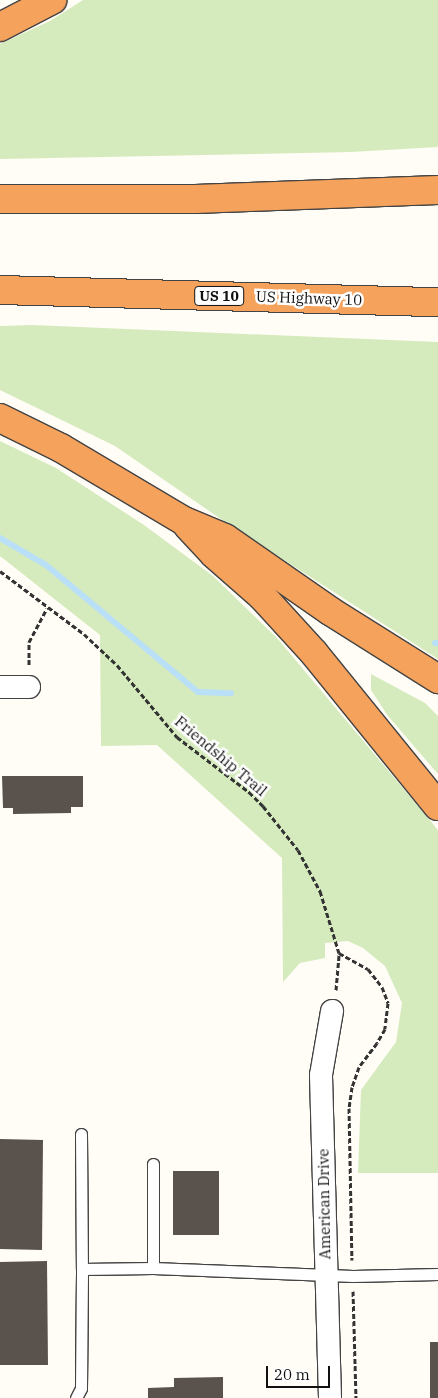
<!DOCTYPE html>
<style>
body{margin:0}
#map{position:relative;width:438px;height:1398px;overflow:hidden;background:#fffdf5;font-family:"IBM Plex Serif",serif}
div>[style]{position:absolute}
[style*='--x']{left:calc(var(--x)*1px);top:calc(var(--y)*1px);width:calc(var(--w)*1px);rotate:calc(var(--a)*1deg)}
.green>*{inset:0;background:#d5ebbd}
.stream>*{height:6px;margin:-3px;padding:0 3px;transform-origin:3px;border-radius:3px;background:#b9e0f7}
.building>*{inset:0;background:#5a524d}
.path>*{height:3px;margin-top:-1.5px;transform-origin:0;background:repeating-linear-gradient(90deg,#333 0 5px,transparent 0 7.5px)}
.roads{filter:drop-shadow(1px 0 #444) drop-shadow(-1px 0 #444) drop-shadow(0 1px #444) drop-shadow(0 -1px #444)}
.lane>*{height:11px;margin:-5.5px;padding:0 5.5px;transform-origin:5.5px;border-radius:5.5px;background:#fff}
.street>*{height:22px;margin:-11px;padding:0 11px;transform-origin:11px;border-radius:11px;background:#fff}
.highway>*{height:28px;margin:-14px;padding:0 14px;transform-origin:14px;border-radius:14px;background:#f5a25d}
span{translate:-50% -50%;white-space:nowrap;text-align:center;line-height:1.15;-webkit-text-stroke:5px #fff;paint-order:stroke}
.shield-label span{padding:1px 4px;background:#fff;border:1px solid;border-radius:4px;-webkit-text-stroke-width:0}
.shield-label{font-size:14px;color:#111;font-weight:700}
.street-label{font-size:15px;color:#111}
.scale{position:absolute;left:266px;top:1366px;width:64px;height:22px;box-sizing:border-box;border:2px solid #111;border-top:0;padding-left:6px;font-size:15px;line-height:18px;white-space:nowrap;color:#111;-webkit-text-stroke:4px #fff;paint-order:stroke}
</style>
<div id="map">
<div class="green">
<div style="clip-path:polygon(83px 0,438px 0,438px 147px,351px 152px,0 159px,0 44px,50px 21px)"></div>
<div style="clip-path:polygon(32px 325px,438px 342px,438px 659px,228px 524px,115px 446px,0 390px,0 326px)"></div>
<div style="clip-path:polygon(0 441px,56px 468px,144px 525px,213px 576px,277px 638px,438px 830px,438px 1173px,358px 1173px,361px 1090px,396px 1042px,402px 1003px,385px 966px,363px 948px,348px 941px,325px 943px,325px 958px,300px 963px,283px 982px,282px 858px,157px 745px,101px 746px,100px 635px,0 556px)"></div>
<div style="clip-path:polygon(371px 674px,425px 703px,438px 716px,438px 774px,388px 716px,371px 690px)"></div>
</div>
<div class="stream">
<div style="--x:0;--y:538;--w:53;--a:30.4"></div>
<div style="--x:46;--y:565;--w:198;--a:39.9"></div>
<div style="--x:198;--y:692;--w:33;--a:2"></div>
<div style="--x:435;--y:643;--w:3;--a:0"></div>
</div>
<div class="building">
<div style="clip-path:polygon(2px 776px,83px 776px,83px 807px,71px 807px,71px 813px,13px 814px,13px 808px,3px 808px)"></div>
<div style="clip-path:polygon(0 1139px,43px 1140px,42px 1250px,0 1249px)"></div>
<div style="clip-path:polygon(173px 1171px,219px 1171px,219px 1235px,173px 1235px)"></div>
<div style="clip-path:polygon(47px 1261px,48px 1365px,0 1365px,0 1262px)"></div>
<div style="clip-path:polygon(430px 1342px,438px 1342px,438px 1398px,430px 1398px)"></div>
<div style="clip-path:polygon(223px 1377px,223px 1398px,148px 1398px,148px 1388px,174px 1387px,174px 1378px)"></div>
</div>
<div class="path">
<div style="--x:0;--y:571;--w:105;--a:36.9"></div>
<div style="--x:84;--y:634;--w:45;--a:43.2"></div>
<div style="--x:117;--y:665;--w:94;--a:50.2"></div>
<div style="--x:177;--y:737;--w:91;--a:37.4"></div>
<div style="--x:249;--y:792;--w:20;--a:45"></div>
<div style="--x:263;--y:806;--w:56;--a:51.5"></div>
<div style="--x:298;--y:850;--w:47;--a:61.8"></div>
<div style="--x:320;--y:891;--w:65;--a:73"></div>
<div style="--x:339;--y:953;--w:33;--a:29"></div>
<div style="--x:368;--y:969;--w:23;--a:52"></div>
<div style="--x:382;--y:987;--w:17;--a:69"></div>
<div style="--x:388;--y:1003;--w:26;--a:97"></div>
<div style="--x:385;--y:1029;--w:16;--a:120"></div>
<div style="--x:377;--y:1043;--w:30;--a:127"></div>
<div style="--x:359;--y:1067;--w:21;--a:109"></div>
<div style="--x:352;--y:1087;--w:21;--a:98"></div>
<div style="--x:349;--y:1108;--w:152;--a:88.9"></div>
<div style="--x:29;--y:665;--w:23;--a:-90"></div>
<div style="--x:29;--y:642;--w:38;--a:-62"></div>
<div style="--x:336;--y:990;--w:36;--a:-85"></div>
<div style="--x:353;--y:1291;--w:107;--a:88.4"></div>
</div>
<div class="roads">
<div class="lane">
<div style="--x:81;--y:1134;--w:135;--a:89.6"></div>
<div style="--x:153;--y:1164;--w:104;--a:90"></div>
<div style="--x:76;--y:1398;--w:11;--a:-63"></div>
<div style="--x:81;--y:1388;--w:119;--a:-89.5"></div>
<div style="--x:82;--y:1269;--w:71;--a:-0.8"></div>
<div style="--x:153;--y:1268;--w:200;--a:2.3"></div>
<div style="--x:353;--y:1276;--w:85;--a:-1.3"></div>
</div>
<div class="street">
<div style="--x:0;--y:687;--w:29;--a:0"></div>
<div style="--x:330;--y:1398;--w:323;--a:-91.6"></div>
<div style="--x:321;--y:1075;--w:65;--a:-80.2"></div>
</div>
<div class="highway">
<div style="--x:0;--y:27;--w:59;--a:-27.4"></div>
<div style="--x:0;--y:199;--w:195;--a:0"></div>
<div style="--x:195;--y:199;--w:243;--a:-2.1"></div>
<div style="--x:0;--y:290;--w:438;--a:1.6"></div>
<div style="--x:0;--y:418;--w:68;--a:26.2"></div>
<div style="--x:61;--y:448;--w:143;--a:30.7"></div>
<div style="--x:184;--y:521;--w:44;--a:22.5"></div>
<div style="--x:225;--y:538;--w:128;--a:34.8"></div>
<div style="--x:330;--y:611;--w:128;--a:32.2"></div>
<div style="--x:188;--y:526;--w:38;--a:47"></div>
<div style="--x:214;--y:554;--w:64;--a:41.2"></div>
<div style="--x:262;--y:596;--w:77;--a:47.6"></div>
<div style="--x:314;--y:653;--w:197;--a:51"></div>
</div>
</div>
<div class="shield-label">
<span style="left:219px;top:296px">US 10</span>
</div>
<div class="street-label">
<span style="left:309px;top:298px;rotate:2deg">US Highway 10</span>
<span style="left:221px;top:756px;rotate:40deg">Friendship Trail</span>
<span style="left:324px;top:1204px;rotate:-91deg">American Drive</span>
</div>
<div class="scale">20 m</div>
</div>
